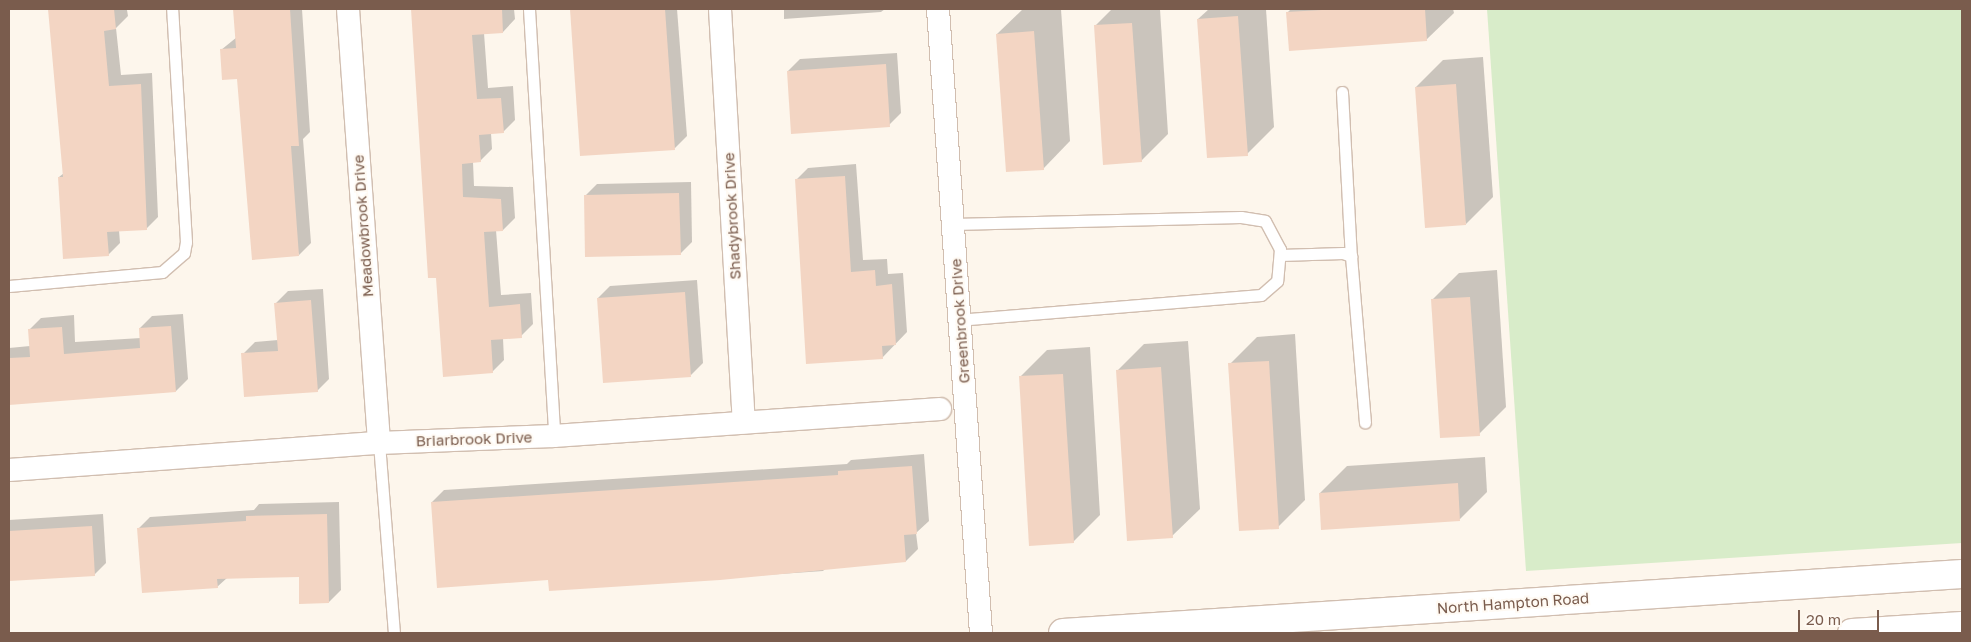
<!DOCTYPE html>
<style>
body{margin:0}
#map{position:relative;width:1971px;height:642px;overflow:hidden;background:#fdf6ec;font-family:"Golos Text",sans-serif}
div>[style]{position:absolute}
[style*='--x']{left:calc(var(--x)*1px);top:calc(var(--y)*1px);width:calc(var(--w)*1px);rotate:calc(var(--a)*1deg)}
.green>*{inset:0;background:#d8ecc9}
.shadow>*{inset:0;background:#0003}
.building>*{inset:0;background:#f3d5c3}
.roads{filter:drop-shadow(1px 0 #d1beb0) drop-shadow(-1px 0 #d1beb0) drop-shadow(0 1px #d1beb0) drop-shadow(0 -1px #d1beb0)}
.service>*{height:11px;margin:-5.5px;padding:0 5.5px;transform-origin:5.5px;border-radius:5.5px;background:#fff}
.minor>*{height:22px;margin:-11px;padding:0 11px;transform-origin:11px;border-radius:11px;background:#fff}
.secondary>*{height:28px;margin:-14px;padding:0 14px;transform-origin:14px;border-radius:14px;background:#fff}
span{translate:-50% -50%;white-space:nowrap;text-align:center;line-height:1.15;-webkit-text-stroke:4px #fffaf3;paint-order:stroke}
.street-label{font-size:15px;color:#7a5c4d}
.frame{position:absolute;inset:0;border:10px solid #7a5c4d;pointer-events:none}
.scale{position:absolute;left:1798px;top:610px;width:81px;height:22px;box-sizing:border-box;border:2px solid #7a5c4d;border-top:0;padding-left:6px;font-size:15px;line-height:18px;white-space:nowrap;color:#7a5c4d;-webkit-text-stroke:4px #fffaf3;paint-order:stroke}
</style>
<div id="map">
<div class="green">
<div style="clip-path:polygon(1487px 9px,1962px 9px,1962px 543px,1526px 571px)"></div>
</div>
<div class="shadow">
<div style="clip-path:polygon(49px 9px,136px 9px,127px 10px,128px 16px,116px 28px,121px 75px,152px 73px,158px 217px,146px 229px,119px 230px,120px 243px,108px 255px,59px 177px,64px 173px)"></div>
<div style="clip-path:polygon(235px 9px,302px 9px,310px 132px,303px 139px,311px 243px,299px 255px,238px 78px,221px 50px,237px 37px)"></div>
<div style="clip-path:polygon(412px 9px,514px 9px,515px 19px,503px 32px,484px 33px,488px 88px,513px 86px,515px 120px,503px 132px,491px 133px,492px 149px,480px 161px,473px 162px,474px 186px,513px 187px,515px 218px,503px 230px,496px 230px,501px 295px,531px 293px,533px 324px,521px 336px,503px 338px,504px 360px,492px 372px,437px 276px,429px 277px)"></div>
<div style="clip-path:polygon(571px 9px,677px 9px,687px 136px,675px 148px,581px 155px)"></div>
<div style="clip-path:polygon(784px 9px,885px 9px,881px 12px,784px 19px)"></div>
<div style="clip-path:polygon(1023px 9px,1061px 9px,1070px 141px,1043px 169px,997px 34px)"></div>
<div style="clip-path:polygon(1112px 9px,1160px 9px,1168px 134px,1141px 161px,1095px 26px)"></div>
<div style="clip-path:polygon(1209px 9px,1266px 9px,1274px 127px,1247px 154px,1198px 19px)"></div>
<div style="clip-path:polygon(1291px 9px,1453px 9px,1454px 13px,1426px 40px,1287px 13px)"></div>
<div style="clip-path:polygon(897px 53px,901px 113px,889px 125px,788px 71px,800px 59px)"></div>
<div style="clip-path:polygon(1483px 57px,1493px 197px,1466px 224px,1416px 87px,1443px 60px)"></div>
<div style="clip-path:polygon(856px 164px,863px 260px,887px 259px,888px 274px,903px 273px,907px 332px,882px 358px,796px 180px,808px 168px)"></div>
<div style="clip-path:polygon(691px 182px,692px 242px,680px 254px,585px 196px,597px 184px)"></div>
<div style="clip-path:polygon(1497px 270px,1506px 407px,1479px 434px,1432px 300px,1459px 273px)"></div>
<div style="clip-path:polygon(697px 280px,703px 363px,691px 375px,598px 298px,610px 286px)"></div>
<div style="clip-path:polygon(323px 289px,329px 379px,317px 391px,243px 354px,255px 342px,278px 340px,276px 303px,288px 291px)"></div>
<div style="clip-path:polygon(183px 314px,188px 379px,176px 391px,9px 404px,9px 348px,30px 346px,29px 330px,41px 318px,74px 315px,75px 342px,141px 338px,140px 328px,152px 316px)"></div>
<div style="clip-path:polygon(1295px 334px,1305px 500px,1278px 527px,1230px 364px,1257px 337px)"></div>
<div style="clip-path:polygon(1188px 341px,1200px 509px,1172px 536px,1117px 371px,1144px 344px)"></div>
<div style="clip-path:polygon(1090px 347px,1100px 515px,1073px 542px,1020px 377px,1047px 350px)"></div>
<div style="clip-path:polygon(924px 454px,929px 521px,916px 533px,918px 549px,906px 561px,827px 567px,823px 571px,550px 590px,549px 579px,432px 502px,444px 490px,847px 464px,851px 460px)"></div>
<div style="clip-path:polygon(1485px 457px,1487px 492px,1460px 519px,1322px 529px,1320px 493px,1347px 466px)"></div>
<div style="clip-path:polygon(339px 502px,341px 590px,329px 602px,300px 576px,227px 578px,217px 587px,138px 529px,150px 517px,254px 510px,259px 504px)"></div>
<div style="clip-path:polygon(103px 514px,106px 563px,94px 575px,9px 580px,9px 520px)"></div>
</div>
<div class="building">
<div style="clip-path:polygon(48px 9px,114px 9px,116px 29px,104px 31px,109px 86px,141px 84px,147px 230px,107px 232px,109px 256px,63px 259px,58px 177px,63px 177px)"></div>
<div style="clip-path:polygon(233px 9px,290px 9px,299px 146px,291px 146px,299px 256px,252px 260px,237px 79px,222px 80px,220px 49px,236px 48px)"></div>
<div style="clip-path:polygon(411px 9px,502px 9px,503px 33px,472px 35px,477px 99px,501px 98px,504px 133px,479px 135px,481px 162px,462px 164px,463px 197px,501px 199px,503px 231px,484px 232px,489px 307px,520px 304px,522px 338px,491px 340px,493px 373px,443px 377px,436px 278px,428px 278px)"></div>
<div style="clip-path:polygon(570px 9px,665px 9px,675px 150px,580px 156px)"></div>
<div style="clip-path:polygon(1340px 9px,1425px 9px,1427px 41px,1289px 51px,1286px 12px)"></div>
<div style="clip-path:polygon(1238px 16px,1248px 156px,1207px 158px,1197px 19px)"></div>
<div style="clip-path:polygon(1132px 23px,1142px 162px,1103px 165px,1094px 25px)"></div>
<div style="clip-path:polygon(1034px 31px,1044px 170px,1006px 172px,996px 34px)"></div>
<div style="clip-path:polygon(886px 64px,890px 127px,791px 134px,787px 71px)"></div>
<div style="clip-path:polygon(1456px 84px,1466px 225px,1425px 228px,1415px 87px)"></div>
<div style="clip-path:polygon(845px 176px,851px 272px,875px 270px,876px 286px,892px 284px,896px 345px,882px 346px,883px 359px,806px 364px,795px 179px)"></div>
<div style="clip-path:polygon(679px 193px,681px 255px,585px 257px,584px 195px)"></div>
<div style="clip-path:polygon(685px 292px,691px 377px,603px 383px,597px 298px)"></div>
<div style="clip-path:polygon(1470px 297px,1480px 436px,1440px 438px,1431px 299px)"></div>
<div style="clip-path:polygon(311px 300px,318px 392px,244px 397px,241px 353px,278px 351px,274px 303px)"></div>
<div style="clip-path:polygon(171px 326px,176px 392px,9px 405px,9px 358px,30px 357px,28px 329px,62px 327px,64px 354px,140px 348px,139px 328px)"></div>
<div style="clip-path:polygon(1269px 361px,1279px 529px,1239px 531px,1228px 363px)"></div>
<div style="clip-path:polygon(1161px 367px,1173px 538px,1127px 541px,1116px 370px)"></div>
<div style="clip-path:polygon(1063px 374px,1074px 543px,1029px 546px,1019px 376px)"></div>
<div style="clip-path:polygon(912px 466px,917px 534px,904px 535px,906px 562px,720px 580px,549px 591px,548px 580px,437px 588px,431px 502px,838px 475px,838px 471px)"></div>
<div style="clip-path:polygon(1458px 483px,1460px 521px,1321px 530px,1319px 493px)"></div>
<div style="clip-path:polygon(327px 514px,329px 603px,299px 604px,299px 577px,217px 579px,218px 588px,142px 593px,137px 528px,246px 521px,246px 516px)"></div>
<div style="clip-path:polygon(92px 526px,95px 576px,9px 581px,9px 531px)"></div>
</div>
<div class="roads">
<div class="service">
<div style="--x:529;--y:9;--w:428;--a:86.6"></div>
<div style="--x:1342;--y:92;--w:164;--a:86.9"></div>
<div style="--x:953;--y:224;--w:288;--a:-1.4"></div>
<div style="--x:1241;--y:217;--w:24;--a:9"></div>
<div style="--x:1265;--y:221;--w:32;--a:62"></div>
<div style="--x:1280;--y:249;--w:32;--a:95"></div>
<div style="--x:1277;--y:281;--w:21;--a:139"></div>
<div style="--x:1261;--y:295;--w:302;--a:175.3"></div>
<div style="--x:1280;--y:255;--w:63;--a:-1.8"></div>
<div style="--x:1343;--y:253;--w:9;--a:21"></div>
<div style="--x:1351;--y:256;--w:167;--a:85.2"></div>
<div style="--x:9;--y:286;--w:154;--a:-5.2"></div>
<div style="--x:162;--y:272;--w:29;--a:-41"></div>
<div style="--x:184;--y:253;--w:11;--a:-80"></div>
<div style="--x:186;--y:242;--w:233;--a:-93.4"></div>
<div style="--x:379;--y:443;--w:191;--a:85.5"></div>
</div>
<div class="minor">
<div style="--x:348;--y:9;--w:435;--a:85.9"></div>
<div style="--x:720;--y:9;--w:414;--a:86.7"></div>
<div style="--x:938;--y:9;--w:625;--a:86.06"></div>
<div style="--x:9;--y:470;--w:371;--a:-4.2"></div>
<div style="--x:379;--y:443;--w:175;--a:-2.3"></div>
<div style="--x:554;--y:436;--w:387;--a:-4"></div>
</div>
<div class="secondary">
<div style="--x:1063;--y:633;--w:901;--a:-3.75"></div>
<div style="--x:1852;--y:633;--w:110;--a:-3.6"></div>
</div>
</div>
<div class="street-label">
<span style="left:732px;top:216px;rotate:-93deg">Shadybrook Drive</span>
<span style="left:363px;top:226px;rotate:-94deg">Meadowbrook Drive</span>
<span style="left:960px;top:321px;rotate:-94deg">Greenbrook Drive</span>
<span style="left:474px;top:439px;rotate:-2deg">Briarbrook Drive</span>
<span style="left:1513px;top:603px;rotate:-4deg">North Hampton Road</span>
</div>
<div class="frame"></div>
<div class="scale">20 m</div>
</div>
